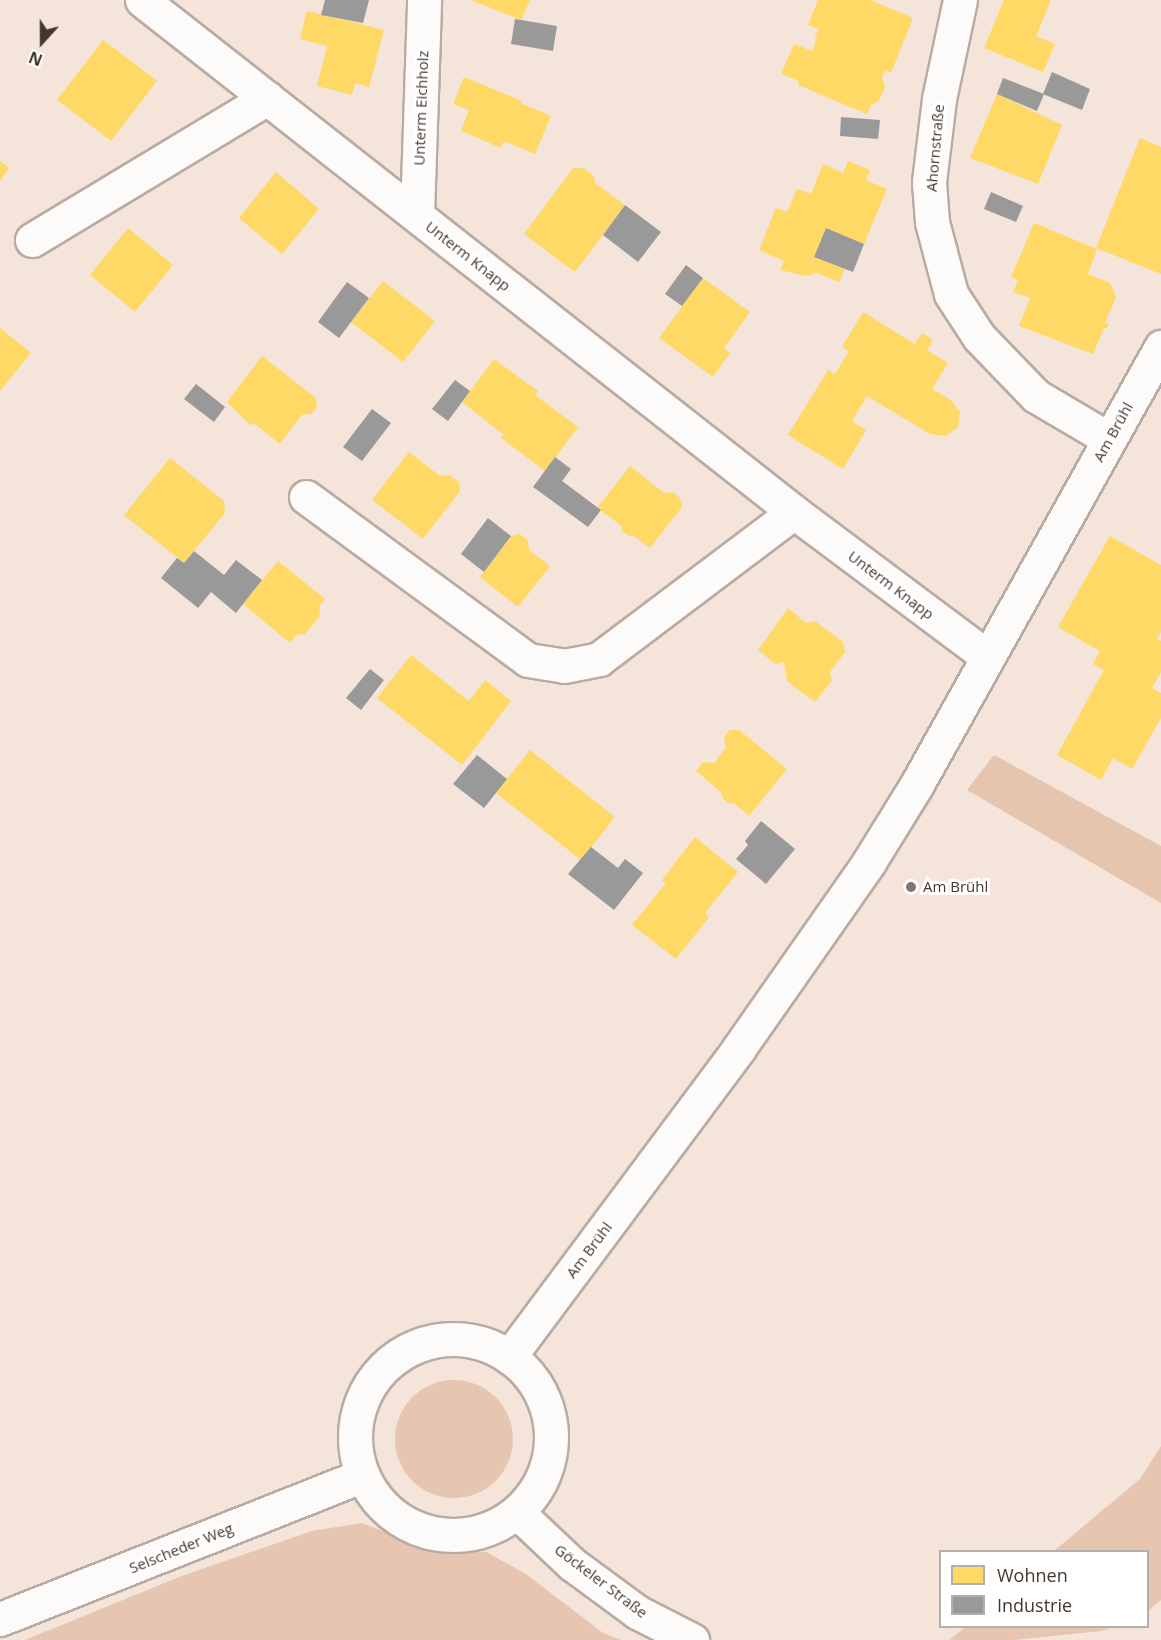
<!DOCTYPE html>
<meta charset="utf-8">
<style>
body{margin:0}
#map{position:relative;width:1161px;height:1640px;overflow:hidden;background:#f4e4da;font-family:"Open Sans",sans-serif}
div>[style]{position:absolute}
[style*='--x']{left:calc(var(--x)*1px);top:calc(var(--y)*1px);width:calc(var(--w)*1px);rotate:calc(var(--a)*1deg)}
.green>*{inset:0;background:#e6c6b0}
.round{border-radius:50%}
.forest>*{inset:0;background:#e6c5af}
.homes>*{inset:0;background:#ffd966}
.industry>*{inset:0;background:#999}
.roads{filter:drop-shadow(2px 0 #b9aba3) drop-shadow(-2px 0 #b9aba3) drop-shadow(0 2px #b9aba3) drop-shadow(0 -2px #b9aba3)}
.minor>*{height:33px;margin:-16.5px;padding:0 16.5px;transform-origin:16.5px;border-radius:16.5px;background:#fdfbf9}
.tertiary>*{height:33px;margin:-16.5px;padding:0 16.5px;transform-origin:16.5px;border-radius:16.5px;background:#fdfbf9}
.tertiary>.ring{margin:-16.5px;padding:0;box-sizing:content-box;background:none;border:33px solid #fdfbf9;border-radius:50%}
.dots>*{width:16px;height:16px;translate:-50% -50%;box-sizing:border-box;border:3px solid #fff;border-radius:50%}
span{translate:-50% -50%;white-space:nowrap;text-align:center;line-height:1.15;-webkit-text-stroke:6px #fff;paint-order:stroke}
.street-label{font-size:15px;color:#45372e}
.poi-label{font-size:15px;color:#45372e}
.left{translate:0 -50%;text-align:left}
.legend{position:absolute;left:939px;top:1550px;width:210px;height:78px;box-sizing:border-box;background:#fff;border:2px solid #b5afab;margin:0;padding:8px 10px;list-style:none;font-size:18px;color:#45372e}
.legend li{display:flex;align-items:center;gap:12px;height:30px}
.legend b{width:30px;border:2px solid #b5afab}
.north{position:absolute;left:12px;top:12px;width:60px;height:60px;-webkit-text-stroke:4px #fff;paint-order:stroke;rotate:201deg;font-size:16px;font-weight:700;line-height:24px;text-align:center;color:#45372e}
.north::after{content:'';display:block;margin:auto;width:21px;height:27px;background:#45372e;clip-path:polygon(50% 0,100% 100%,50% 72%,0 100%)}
</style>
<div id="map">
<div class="green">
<div class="round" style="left:395px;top:1380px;width:118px;height:118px"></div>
<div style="clip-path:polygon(1161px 1446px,1161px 1600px,1148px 1611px,1148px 1552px,1054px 1551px,1140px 1479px)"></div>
<div style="clip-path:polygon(362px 1523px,430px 1549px,486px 1552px,526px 1574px,603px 1633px,621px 1640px,25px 1640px,179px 1577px,312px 1531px)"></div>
<div style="clip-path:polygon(965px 1627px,965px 1626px,1113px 1627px,1101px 1631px,1014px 1640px,949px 1640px)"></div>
</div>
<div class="forest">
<div style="clip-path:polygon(994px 755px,1161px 846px,1161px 903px,967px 790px)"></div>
</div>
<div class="homes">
<div style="clip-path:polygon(471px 0,530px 0,521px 20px)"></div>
<div style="clip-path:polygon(818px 0,871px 0,913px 18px,891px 73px,885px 70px,882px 78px,885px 87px,879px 101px,871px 105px,867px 114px,798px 85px,799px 81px,781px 74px,794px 44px,812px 51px,817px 37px,814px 35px,820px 30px,808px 25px)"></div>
<div style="clip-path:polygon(1004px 0,1051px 0,1036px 36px,1055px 44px,1043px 72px,984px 48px)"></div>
<div style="clip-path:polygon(307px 11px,384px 30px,369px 87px,355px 83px,352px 95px,317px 86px,327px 46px,300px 39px)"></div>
<div style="clip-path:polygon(103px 40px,157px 81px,111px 141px,57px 100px)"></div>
<div style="clip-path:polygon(464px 77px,522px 101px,520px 103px,551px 116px,535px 154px,504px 141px,501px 148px,461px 131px,469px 110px,453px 104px)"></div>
<div style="clip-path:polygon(997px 94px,1062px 125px,1038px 184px,970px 158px)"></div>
<div style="clip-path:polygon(1140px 138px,1161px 147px,1161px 274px,1096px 248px)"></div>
<div style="clip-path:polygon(0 161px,9px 168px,0 181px)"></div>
<div style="clip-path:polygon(848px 161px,870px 170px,866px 180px,887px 189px,864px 244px,826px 228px,814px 257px,845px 269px,839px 282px,816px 273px,806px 276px,780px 270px,784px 261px,759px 250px,776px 208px,787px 212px,797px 189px,811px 194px,823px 164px,843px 173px)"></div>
<div style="clip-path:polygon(574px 167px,585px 169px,594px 176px,595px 183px,625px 205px,575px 272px,524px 234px)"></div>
<div style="clip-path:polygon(276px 172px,319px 209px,282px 254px,239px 218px)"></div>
<div style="clip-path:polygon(1034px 223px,1097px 249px,1088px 274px,1110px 283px,1116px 297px,1105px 323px,1109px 324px,1106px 329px,1104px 328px,1093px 354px,1019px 326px,1030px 298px,1013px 292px,1018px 280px,1011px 277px)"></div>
<div style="clip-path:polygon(128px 228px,173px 265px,135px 312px,90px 275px)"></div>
<div style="clip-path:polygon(703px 278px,750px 312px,724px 348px,730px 353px,713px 377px,659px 338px)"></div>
<div style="clip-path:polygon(383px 281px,435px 321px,403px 362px,351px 322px)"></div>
<div style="clip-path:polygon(863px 312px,915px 344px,922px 333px,933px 340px,927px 350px,948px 363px,932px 389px,951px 400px,960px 412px,958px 427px,946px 436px,930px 434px,867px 396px,852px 421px,866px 430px,843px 469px,788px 435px,828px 370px,835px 374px,849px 351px,842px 347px)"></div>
<div style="clip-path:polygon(0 328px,31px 353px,0 391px)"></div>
<div style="clip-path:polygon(262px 356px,316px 398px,317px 407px,311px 414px,302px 415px,280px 444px,255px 424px,250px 425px,227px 402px)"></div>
<div style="clip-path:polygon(494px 359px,538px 391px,535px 395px,578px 427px,545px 471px,501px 438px,504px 435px,462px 402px)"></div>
<div style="clip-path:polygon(409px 452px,440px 476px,450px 475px,459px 482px,460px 491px,423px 539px,372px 500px)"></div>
<div style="clip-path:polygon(170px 458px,224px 501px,225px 513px,184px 563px,124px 515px)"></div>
<div style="clip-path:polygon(630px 466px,664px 493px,673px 492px,680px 498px,682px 507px,650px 548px,634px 536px,629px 536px,622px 531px,622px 526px,597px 508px)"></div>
<div style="clip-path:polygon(520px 534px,528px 541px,529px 550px,550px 566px,518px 607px,480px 577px,511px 536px)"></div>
<div style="clip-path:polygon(1110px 536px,1161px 565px,1161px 632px,1157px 639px,1161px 641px,1161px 672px,1152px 688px,1161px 693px,1161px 718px,1132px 769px,1113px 758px,1101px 780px,1057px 755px,1104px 670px,1093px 664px,1100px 651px,1058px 627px)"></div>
<div style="clip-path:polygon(278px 561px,325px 599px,319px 607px,320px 616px,305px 634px,296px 635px,290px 643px,243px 604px)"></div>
<div style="clip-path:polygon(788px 608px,806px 623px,815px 621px,843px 642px,845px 652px,830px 672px,832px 680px,815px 702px,787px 681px,784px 662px,775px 664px,758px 650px)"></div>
<div style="clip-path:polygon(411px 655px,469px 701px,485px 680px,511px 701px,462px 765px,377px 698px)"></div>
<div style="clip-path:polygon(730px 730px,739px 730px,787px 769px,749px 816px,734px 803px,729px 804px,722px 797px,721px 792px,696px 771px,703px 762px,714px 763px,726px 748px,724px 737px)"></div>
<div style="clip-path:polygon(530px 750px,615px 817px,581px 860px,496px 793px)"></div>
<div style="clip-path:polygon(695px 837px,738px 872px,705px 913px,709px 917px,676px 959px,632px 925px,666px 883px,662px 880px)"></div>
</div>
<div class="industry">
<div style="clip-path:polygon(325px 0,369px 0,363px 23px,321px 15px)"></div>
<div style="clip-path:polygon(515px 19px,557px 26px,553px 51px,511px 44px)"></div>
<div style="clip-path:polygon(1052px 72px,1090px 89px,1082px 110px,1043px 94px)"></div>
<div style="clip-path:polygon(1003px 78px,1044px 94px,1037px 111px,997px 94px)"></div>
<div style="clip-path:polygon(841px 117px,880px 120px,878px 139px,840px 136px)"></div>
<div style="clip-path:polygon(991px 192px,1023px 206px,1016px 222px,984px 209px)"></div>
<div style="clip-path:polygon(625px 205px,661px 232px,638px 262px,603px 235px)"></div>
<div style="clip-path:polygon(826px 228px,864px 244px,853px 272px,814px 257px)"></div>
<div style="clip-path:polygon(686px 265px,703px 278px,682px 306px,665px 294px)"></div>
<div style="clip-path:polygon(347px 282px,369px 298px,339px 338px,318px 322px)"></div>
<div style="clip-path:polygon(455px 380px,470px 391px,448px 421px,432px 409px)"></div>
<div style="clip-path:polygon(196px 384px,225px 407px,214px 422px,184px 399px)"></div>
<div style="clip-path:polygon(372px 409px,391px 423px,362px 461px,343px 447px)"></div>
<div style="clip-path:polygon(555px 457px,571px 469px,562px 481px,601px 510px,588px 527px,533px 487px)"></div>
<div style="clip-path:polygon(488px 518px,511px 536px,484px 572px,461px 554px)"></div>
<div style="clip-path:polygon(194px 551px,224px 575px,236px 560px,262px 580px,236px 613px,211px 592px,198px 608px,161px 578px,177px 558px,184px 563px)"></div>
<div style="clip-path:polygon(370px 669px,384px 680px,361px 710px,346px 698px)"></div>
<div style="clip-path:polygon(477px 755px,507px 779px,484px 808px,453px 784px)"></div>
<div style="clip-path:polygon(761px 821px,795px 849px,766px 884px,736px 859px,748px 845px,745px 841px)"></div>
<div style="clip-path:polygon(591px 847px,618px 868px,625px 859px,643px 873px,614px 910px,568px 874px)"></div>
</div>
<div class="roads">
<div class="minor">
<div style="--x:142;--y:0;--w:829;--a:38.14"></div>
<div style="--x:794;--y:512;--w:242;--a:36.8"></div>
<div style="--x:960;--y:0;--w:101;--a:102"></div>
<div style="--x:939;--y:99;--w:84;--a:96.9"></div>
<div style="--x:929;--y:182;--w:40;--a:85.7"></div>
<div style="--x:932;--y:222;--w:74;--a:75.2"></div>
<div style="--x:951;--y:294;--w:51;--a:56.9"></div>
<div style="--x:979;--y:337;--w:82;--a:46"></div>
<div style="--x:1036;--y:396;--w:85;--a:30.5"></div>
<div style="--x:417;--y:215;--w:215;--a:-88.1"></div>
<div style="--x:32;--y:240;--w:275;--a:-31.1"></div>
<div style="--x:306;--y:497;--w:275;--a:36.3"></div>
<div style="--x:528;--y:660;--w:36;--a:9"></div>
<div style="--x:564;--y:666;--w:36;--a:-11"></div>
<div style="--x:599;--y:659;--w:244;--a:-37"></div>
<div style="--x:517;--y:1512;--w:76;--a:43.4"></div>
<div style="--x:572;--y:1564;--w:81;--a:36.4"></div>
<div style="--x:637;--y:1612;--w:62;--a:27"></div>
</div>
<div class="tertiary">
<div class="ring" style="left:355px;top:1339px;width:163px;height:163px"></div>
<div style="--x:509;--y:1357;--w:385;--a:-53.3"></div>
<div style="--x:739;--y:1048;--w:227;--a:-55"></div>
<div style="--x:869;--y:862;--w:89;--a:-58.3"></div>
<div style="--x:916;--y:786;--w:503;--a:-60.83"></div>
<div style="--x:0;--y:1619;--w:389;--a:-21.6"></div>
</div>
</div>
<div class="dots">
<div style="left:911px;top:887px;background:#82746a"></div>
</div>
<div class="street-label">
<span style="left:421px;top:108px;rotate:-88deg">Unterm Eichholz</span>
<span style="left:935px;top:148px;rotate:-85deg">Ahornstraße</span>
<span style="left:468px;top:256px;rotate:38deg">Unterm Knapp</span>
<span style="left:1113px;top:432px;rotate:-61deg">Am Brühl</span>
<span style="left:891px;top:585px;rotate:37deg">Unterm Knapp</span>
<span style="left:589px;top:1250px;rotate:-53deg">Am Brühl</span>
<span style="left:181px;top:1548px;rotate:-22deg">Selscheder Weg</span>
<span style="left:601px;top:1581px;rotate:37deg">Göckeler Straße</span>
</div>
<div class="poi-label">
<span class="left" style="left:923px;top:887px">Am Brühl</span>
</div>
<ul class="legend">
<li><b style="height:16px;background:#ffd966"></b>Wohnen</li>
<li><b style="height:16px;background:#999"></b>Industrie</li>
</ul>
<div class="north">N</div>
</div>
